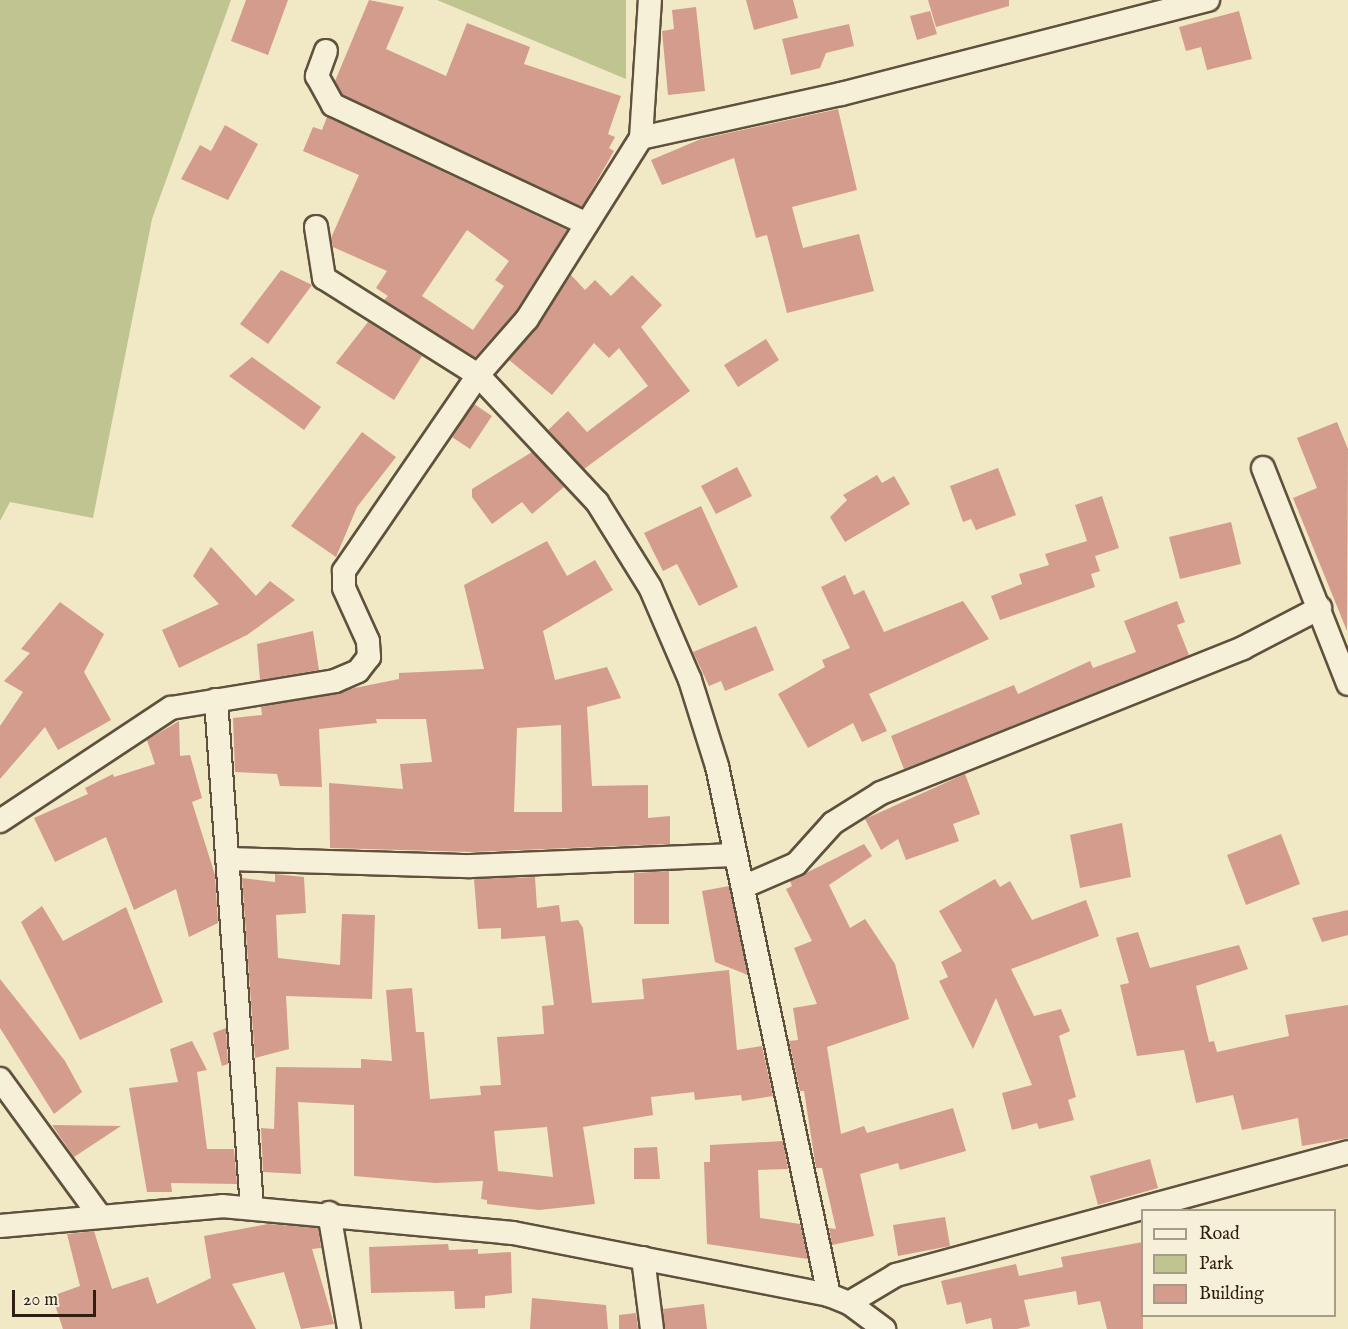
<!DOCTYPE html>
<style>
body{margin:0}
#map{position:relative;width:1348px;height:1329px;overflow:hidden;background:#f1e8c5;font-family:"IM FELL English",serif}
div>[style]{position:absolute}
[style*='--x']{left:calc(var(--x)*1px);top:calc(var(--y)*1px);width:calc(var(--w)*1px);rotate:calc(var(--a)*1deg)}
.green>*{inset:0;background:#c0c490}
.building>*{inset:0;background:#d49c8d}
.roads{filter:drop-shadow(2px 0 #60513d) drop-shadow(-2px 0 #60513d) drop-shadow(0 2px #60513d) drop-shadow(0 -2px #60513d)}
.minor>*{height:22px;margin:-11px;padding:0 11px;transform-origin:11px;border-radius:11px;background:#f6f0d9}
span{translate:-50% -50%;white-space:nowrap;text-align:center;line-height:1.15;-webkit-text-stroke:5px #f6f0d9;paint-order:stroke}
.legend{position:absolute;left:1141px;top:1209px;width:195px;height:108px;box-sizing:border-box;background:#f6f0d9;border:2px solid #a69c89;margin:0;padding:8px 10px;list-style:none;font-size:18px;color:#2f1f10}
.legend li{display:flex;align-items:center;gap:12px;height:30px}
.legend b{width:30px;border:2px solid #a69c89}
.scale{position:absolute;left:12px;top:1290px;width:84px;height:27px;box-sizing:border-box;border:3px solid #2f1f10;border-top:0;padding-left:8px;font-size:18px;line-height:21px;white-space:nowrap;color:#2f1f10;-webkit-text-stroke:4px #f6f0d9;paint-order:stroke}
</style>
<div id="map">
<div class="green">
<div style="clip-path:polygon(0 0,231px 0,152px 219px,93px 518px,10px 502px,0 521px)"></div>
<div style="clip-path:polygon(437px 0,626px 0,626px 79px)"></div>
</div>
<div class="building">
<div style="clip-path:polygon(246px 0,288px 0,268px 55px,231px 41px)"></div>
<div style="clip-path:polygon(369px 0,404px 7px,386px 49px,446px 76px,467px 23px,530px 47px,524px 64px,621px 96px,608px 134px,615px 137px,609px 148px,614px 151px,582px 207px,343px 95px,335px 81px)"></div>
<div style="clip-path:polygon(746px 0,793px 0,798px 18px,754px 30px)"></div>
<div style="clip-path:polygon(928px 0,1009px 0,1009px 6px,936px 27px)"></div>
<div style="clip-path:polygon(696px 7px,705px 91px,668px 95px,662px 31px,674px 29px,672px 10px)"></div>
<div style="clip-path:polygon(930px 11px,937px 34px,917px 40px,910px 16px)"></div>
<div style="clip-path:polygon(1239px 11px,1252px 59px,1207px 70px,1201px 47px,1186px 51px,1179px 27px)"></div>
<div style="clip-path:polygon(849px 24px,854px 46px,826px 53px,820px 68px,791px 75px,782px 39px)"></div>
<div style="clip-path:polygon(838px 109px,857px 190px,792px 207px,803px 248px,859px 234px,874px 291px,787px 313px,767px 235px,756px 238px,734px 158px,662px 185px,651px 160px,701px 139px)"></div>
<div style="clip-path:polygon(evenodd,327px 117px,567px 230px,516px 311px,475px 357px,384px 300px,388px 296px,376px 288px,387px 271px,333px 247px,331px 238px,359px 175px,303px 151px,313px 127px,322px 130px,327px 117px,467px 230px,509px 261px,495px 280px,504px 286px,473px 330px,422px 296px,467px 230px)"></div>
<div style="clip-path:polygon(225px 125px,258px 144px,228px 200px,181px 179px,200px 145px,211px 151px)"></div>
<div style="clip-path:polygon(281px 270px,312px 285px,268px 344px,240px 324px)"></div>
<div style="clip-path:polygon(571px 275px,585px 290px,595px 280px,611px 296px,632px 275px,662px 305px,641px 327px,690px 391px,584px 469px,548px 430px,568px 411px,587px 432px,648px 386px,619px 348px,609px 358px,594px 343px,552px 395px,509px 360px,538px 326px)"></div>
<div style="clip-path:polygon(368px 322px,422px 356px,394px 400px,336px 363px)"></div>
<div style="clip-path:polygon(766px 339px,779px 360px,738px 387px,724px 365px)"></div>
<div style="clip-path:polygon(252px 357px,321px 407px,304px 430px,229px 376px)"></div>
<div style="clip-path:polygon(474px 404px,492px 416px,470px 449px,452px 437px)"></div>
<div style="clip-path:polygon(1337px 422px,1348px 449px,1347px 631px,1293px 498px,1317px 488px,1297px 438px)"></div>
<div style="clip-path:polygon(362px 432px,396px 457px,357px 507px,336px 557px,291px 526px)"></div>
<div style="clip-path:polygon(532px 452px,564px 487px,532px 514px,522px 502px,492px 524px,472px 497px,472px 489px)"></div>
<div style="clip-path:polygon(737px 467px,752px 496px,716px 514px,701px 486px)"></div>
<div style="clip-path:polygon(998px 468px,1016px 515px,976px 530px,971px 519px,963px 522px,950px 486px)"></div>
<div style="clip-path:polygon(877px 475px,882px 483px,894px 476px,910px 504px,845px 542px,830px 517px,847px 500px,843px 495px)"></div>
<div style="clip-path:polygon(1102px 496px,1119px 548px,1095px 556px,1100px 571px,1091px 574px,1095px 587px,1000px 620px,991px 596px,1022px 584px,1019px 574px,1049px 565px,1045px 554px,1087px 541px,1075px 505px)"></div>
<div style="clip-path:polygon(701px 506px,738px 587px,699px 606px,677px 564px,663px 571px,644px 533px)"></div>
<div style="clip-path:polygon(1231px 522px,1241px 564px,1180px 579px,1169px 537px)"></div>
<div style="clip-path:polygon(evenodd,547px 541px,567px 576px,595px 560px,613px 590px,543px 631px,555px 680px,607px 667px,621px 698px,587px 707px,592px 786px,648px 785px,648px 818px,670px 816px,670px 844px,472px 852px,330px 848px,329px 783px,403px 789px,400px 764px,432px 762px,426px 719px,376px 719px,377px 723px,319px 729px,322px 787px,280px 786px,277px 774px,235px 772px,233px 718px,262px 715px,261px 707px,399px 679px,399px 673px,484px 669px,464px 585px,547px 541px,561px 725px,562px 812px,514px 812px,517px 728px,561px 725px)"></div>
<div style="clip-path:polygon(211px 547px,256px 596px,270px 581px,295px 600px,247px 635px,179px 668px,162px 630px,219px 604px,193px 576px)"></div>
<div style="clip-path:polygon(845px 575px,854px 595px,864px 590px,884px 632px,963px 601px,989px 639px,869px 694px,887px 731px,862px 742px,853px 723px,808px 748px,778px 694px,825px 667px,822px 660px,850px 648px,821px 587px)"></div>
<div style="clip-path:polygon(1177px 601px,1185px 622px,1177px 625px,1189px 655px,904px 769px,891px 736px,1014px 685px,1018px 694px,1090px 661px,1093px 668px,1136px 652px,1124px 621px)"></div>
<div style="clip-path:polygon(60px 602px,104px 634px,84px 672px,111px 720px,58px 750px,45px 727px,0 779px,0 726px,23px 692px,4px 681px,30px 653px,21px 649px)"></div>
<div style="clip-path:polygon(756px 626px,774px 670px,725px 691px,721px 681px,709px 686px,693px 652px)"></div>
<div style="clip-path:polygon(313px 631px,319px 670px,260px 680px,257px 644px)"></div>
<div style="clip-path:polygon(179px 721px,180px 756px,190px 755px,202px 798px,192px 802px,215px 875px,218px 923px,189px 937px,176px 889px,134px 910px,106px 837px,55px 862px,34px 818px,88px 794px,85px 788px,113px 774px,114px 777px,155px 764px,147px 740px)"></div>
<div style="clip-path:polygon(965px 774px,980px 814px,953px 824px,959px 841px,906px 860px,898px 839px,881px 850px,865px 819px)"></div>
<div style="clip-path:polygon(1122px 823px,1131px 877px,1080px 888px,1070px 835px)"></div>
<div style="clip-path:polygon(1281px 834px,1300px 884px,1246px 905px,1227px 855px)"></div>
<div style="clip-path:polygon(864px 844px,872px 856px,829px 885px,850px 928px,865px 919px,895px 964px,909px 1019px,827px 1047px,841px 1134px,864px 1126px,867px 1133px,953px 1108px,966px 1151px,900px 1170px,898px 1163px,860px 1174px,874px 1236px,832px 1245px,829px 1228px,836px 1229px,822px 1168px,816px 1168px,804px 1091px,800px 1091px,789px 1041px,798px 1040px,793px 1008px,817px 1004px,794px 948px,812px 941px,786px 889px,792px 886px,790px 881px)"></div>
<div style="clip-path:polygon(669px 871px,669px 924px,634px 924px,634px 873px)"></div>
<div style="clip-path:polygon(275px 874px,304px 877px,306px 913px,276px 915px,278px 958px,340px 965px,342px 914px,375px 915px,372px 999px,286px 996px,289px 1049px,255px 1058px,242px 878px,275px 882px)"></div>
<div style="clip-path:polygon(evenodd,535px 877px,537px 908px,559px 905px,561px 922px,578px 920px,583px 928px,592px 1003px,644px 999px,642px 979px,729px 970px,737px 1050px,762px 1046px,773px 1096px,742px 1101px,741px 1095px,695px 1100px,694px 1092px,651px 1097px,653px 1115px,583px 1127px,595px 1204px,539px 1210px,487px 1204px,487px 1200px,481px 1199px,483px 1181px,435px 1183px,354px 1176px,354px 1105px,298px 1102px,301px 1174px,263px 1172px,261px 1128px,274px 1129px,276px 1067px,361px 1068px,361px 1059px,392px 1061px,386px 990px,412px 988px,416px 1032px,424px 1032px,430px 1099px,481px 1095px,480px 1086px,501px 1085px,497px 1037px,544px 1034px,542px 1006px,554px 1005px,545px 936px,501px 939px,501px 928px,478px 929px,474px 879px,535px 877px,547px 1127px,553px 1177px,498px 1171px,494px 1131px,547px 1127px)"></div>
<div style="clip-path:polygon(995px 879px,1000px 887px,1010px 881px,1032px 920px,1086px 900px,1099px 936px,1011px 969px,1034px 1016px,1061px 1009px,1070px 1031px,1059px 1036px,1076px 1097px,1068px 1100px,1074px 1120px,1039px 1129px,1037px 1123px,1012px 1130px,1002px 1093px,1032px 1085px,996px 998px,973px 1049px,939px 981px,948px 977px,941px 962px,962px 951px,939px 911px)"></div>
<div style="clip-path:polygon(729px 886px,748px 975px,715px 962px,702px 891px)"></div>
<div style="clip-path:polygon(42px 906px,63px 941px,126px 907px,163px 1002px,80px 1040px,21px 922px)"></div>
<div style="clip-path:polygon(1348px 910px,1348px 935px,1322px 942px,1312px 918px)"></div>
<div style="clip-path:polygon(1138px 932px,1150px 968px,1239px 945px,1248px 969px,1196px 986px,1209px 1042px,1214px 1041px,1217px 1052px,1289px 1036px,1285px 1015px,1348px 1005px,1348px 1138px,1302px 1146px,1298px 1118px,1242px 1130px,1233px 1095px,1196px 1103px,1184px 1050px,1137px 1056px,1120px 985px,1129px 983px,1116px 938px)"></div>
<div style="clip-path:polygon(0 979px,65px 1061px,82px 1092px,54px 1114px,0 1028px)"></div>
<div style="clip-path:polygon(226px 1028px,228px 1064px,222px 1066px,213px 1033px)"></div>
<div style="clip-path:polygon(192px 1041px,207px 1070px,197px 1072px,207px 1149px,234px 1149px,237px 1184px,171px 1183px,172px 1192px,147px 1192px,129px 1088px,178px 1082px,170px 1049px)"></div>
<div style="clip-path:polygon(52px 1125px,121px 1126px,74px 1157px)"></div>
<div style="clip-path:polygon(783px 1141px,788px 1169px,758px 1170px,760px 1218px,800px 1224px,808px 1259px,707px 1244px,704px 1162px,710px 1162px,710px 1145px)"></div>
<div style="clip-path:polygon(657px 1147px,660px 1179px,634px 1179px,634px 1148px)"></div>
<div style="clip-path:polygon(1150px 1159px,1158px 1188px,1098px 1205px,1090px 1176px)"></div>
<div style="clip-path:polygon(945px 1217px,950px 1246px,898px 1256px,893px 1225px)"></div>
<div style="clip-path:polygon(268px 1224px,318px 1228px,321px 1248px,312px 1249px,334px 1324px,301px 1329px,284px 1272px,232px 1284px,256px 1329px,63px 1329px,52px 1296px,80px 1286px,67px 1234px,94px 1231px,112px 1289px,148px 1277px,157px 1304px,211px 1278px,204px 1236px)"></div>
<div style="clip-path:polygon(1143px 1242px,1143px 1329px,1107px 1329px,1100px 1301px,1078px 1305px,1076px 1291px,1024px 1300px,1030px 1326px,1017px 1329px,993px 1329px,991px 1318px,966px 1324px,961px 1302px,947px 1305px,941px 1281px,1016px 1264px,1019px 1276px,1063px 1267px,1061px 1257px)"></div>
<div style="clip-path:polygon(448px 1244px,449px 1250px,478px 1249px,478px 1254px,511px 1252px,512px 1293px,485px 1296px,485px 1308px,455px 1309px,454px 1291px,371px 1293px,369px 1247px)"></div>
<div style="clip-path:polygon(532px 1298px,606px 1305px,608px 1329px,530px 1329px)"></div>
<div style="clip-path:polygon(704px 1304px,707px 1329px,665px 1329px,663px 1309px)"></div>
<div style="clip-path:polygon(636px 1313px,638px 1329px,619px 1329px,619px 1315px)"></div>
</div>
<div class="roads">
<div class="minor">
<div style="--x:326;--y:51;--w:27;--a:110"></div>
<div style="--x:317;--y:76;--w:33;--a:61"></div>
<div style="--x:333;--y:105;--w:280;--a:25.1"></div>
<div style="--x:641;--y:138;--w:205;--a:-12.4"></div>
<div style="--x:841;--y:94;--w:379;--a:-14.4"></div>
<div style="--x:316;--y:227;--w:52;--a:81.1"></div>
<div style="--x:324;--y:278;--w:182;--a:32.2"></div>
<div style="--x:478;--y:375;--w:174;--a:46.9"></div>
<div style="--x:597;--y:502;--w:100;--a:58.1"></div>
<div style="--x:650;--y:587;--w:101;--a:66.7"></div>
<div style="--x:690;--y:680;--w:90;--a:72.6"></div>
<div style="--x:717;--y:766;--w:541;--a:78.05"></div>
<div style="--x:1263;--y:468;--w:232;--a:68.5"></div>
<div style="--x:216;--y:700;--w:509;--a:85.95"></div>
<div style="--x:0;--y:821;--w:205;--a:-33.5"></div>
<div style="--x:171;--y:708;--w:166;--a:-9.3"></div>
<div style="--x:335;--y:681;--w:25;--a:-23"></div>
<div style="--x:358;--y:671;--w:18;--a:-52"></div>
<div style="--x:369;--y:657;--w:16;--a:-94"></div>
<div style="--x:368;--y:641;--w:58;--a:-114.4"></div>
<div style="--x:344;--y:588;--w:17;--a:-90"></div>
<div style="--x:344;--y:571;--w:237;--a:-55.6"></div>
<div style="--x:478;--y:375;--w:74;--a:-48.8"></div>
<div style="--x:527;--y:319;--w:214;--a:-57.8"></div>
<div style="--x:641;--y:138;--w:138;--a:-86.3"></div>
<div style="--x:228;--y:859;--w:243;--a:1.7"></div>
<div style="--x:471;--y:866;--w:264;--a:-2.4"></div>
<div style="--x:743;--y:887;--w:58;--a:-23.5"></div>
<div style="--x:796;--y:864;--w:55;--a:-47.9"></div>
<div style="--x:833;--y:823;--w:57;--a:-32"></div>
<div style="--x:881;--y:793;--w:390;--a:-21.8"></div>
<div style="--x:1243;--y:648;--w:87;--a:-27.5"></div>
<div style="--x:0;--y:1079;--w:170;--a:53.9"></div>
<div style="--x:329;--y:1213;--w:118;--a:80.2"></div>
<div style="--x:0;--y:1226;--w:223;--a:-5.1"></div>
<div style="--x:222;--y:1206;--w:292;--a:5.3"></div>
<div style="--x:513;--y:1233;--w:322;--a:11.1"></div>
<div style="--x:829;--y:1295;--w:22;--a:22"></div>
<div style="--x:849;--y:1303;--w:44;--a:36.6"></div>
<div style="--x:643;--y:1258;--w:72;--a:82.8"></div>
<div style="--x:849;--y:1303;--w:55;--a:-30.8"></div>
<div style="--x:896;--y:1275;--w:468;--a:-15.2"></div>
</div>
</div>
<ul class="legend">
<li><b style="height:8px;background:#f6f0d9"></b>Road</li>
<li><b style="height:16px;background:#c0c490"></b>Park</li>
<li><b style="height:16px;background:#d49c8d"></b>Building</li>
</ul>
<div class="scale">20 m</div>
</div>
